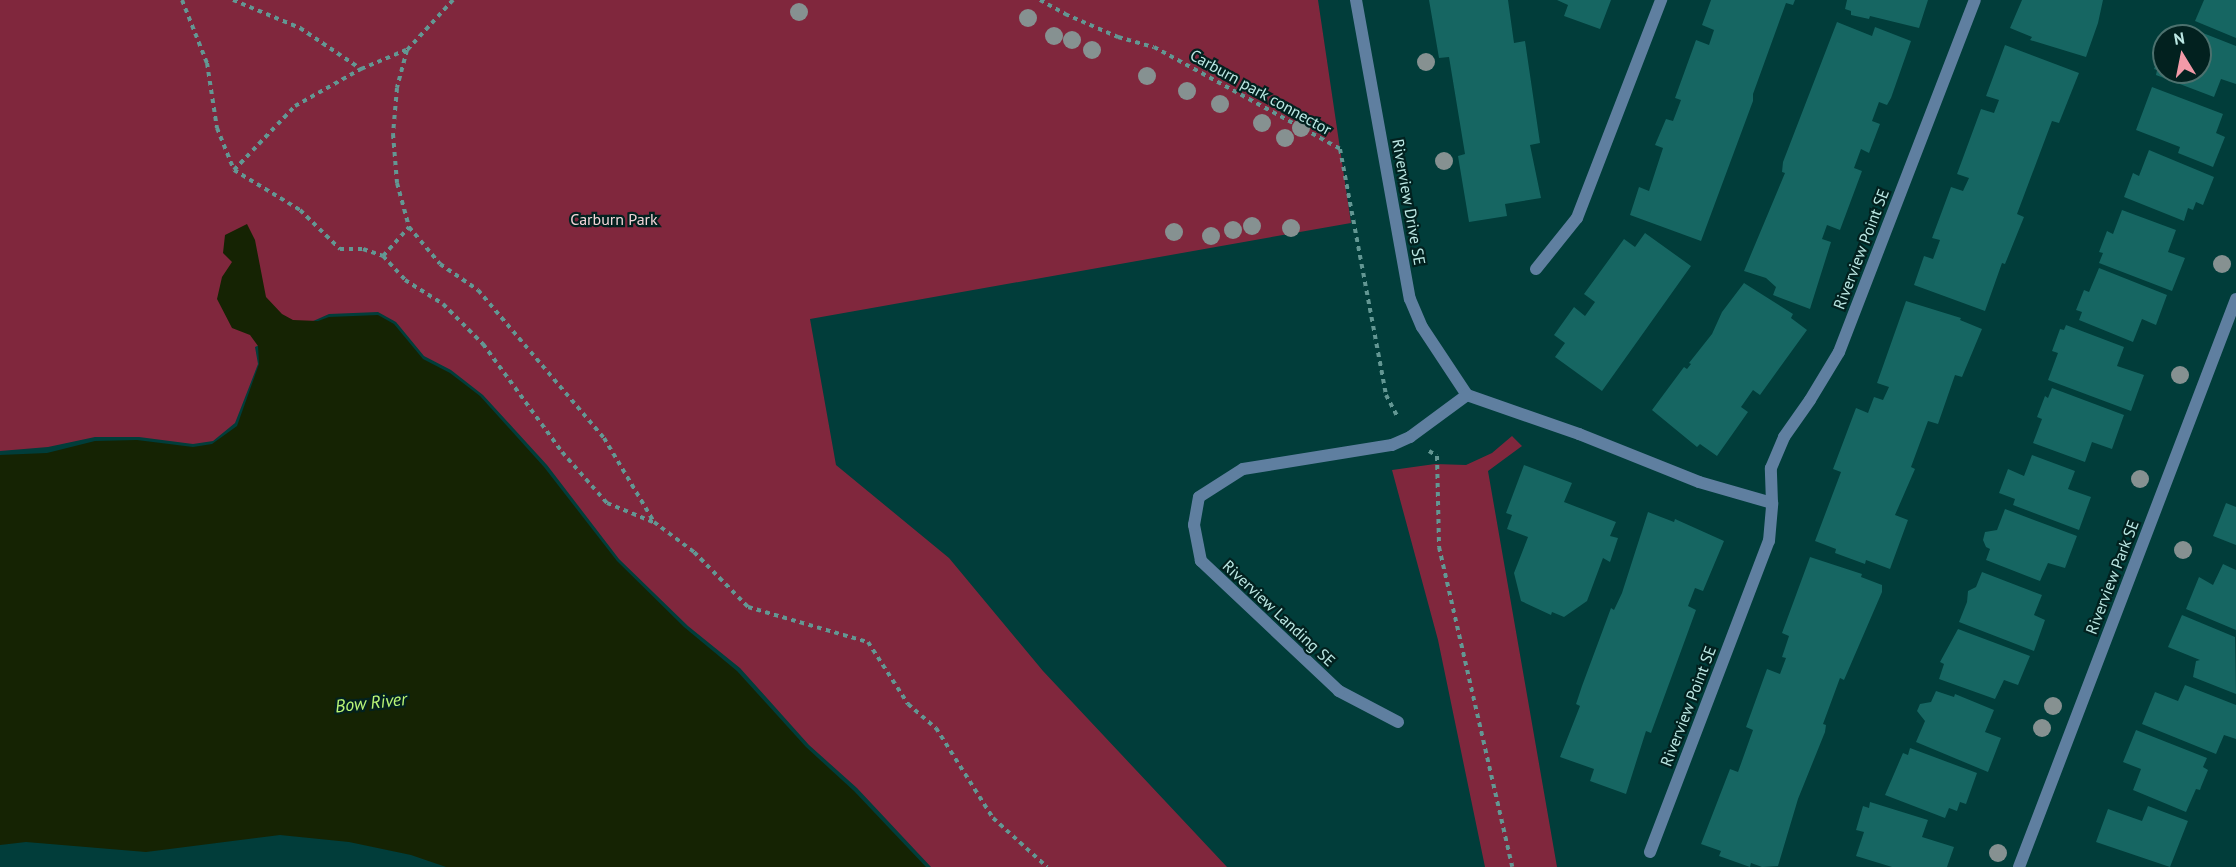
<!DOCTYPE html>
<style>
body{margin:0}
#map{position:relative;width:2236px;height:867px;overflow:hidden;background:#013d3a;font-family:"PT Sans",sans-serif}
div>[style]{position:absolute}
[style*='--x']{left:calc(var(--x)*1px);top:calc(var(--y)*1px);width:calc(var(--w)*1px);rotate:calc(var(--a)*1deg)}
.green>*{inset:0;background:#80273d}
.water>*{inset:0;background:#152303}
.building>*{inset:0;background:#166662}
.path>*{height:4px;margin-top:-2px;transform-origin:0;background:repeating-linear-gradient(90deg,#639793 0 4.5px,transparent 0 9px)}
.minor>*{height:12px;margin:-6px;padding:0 6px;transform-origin:6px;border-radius:6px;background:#5f7fa0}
.trees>*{width:18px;height:18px;margin:-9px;border-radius:50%;background:#869191}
span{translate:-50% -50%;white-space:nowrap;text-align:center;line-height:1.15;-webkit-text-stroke:4.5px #02211f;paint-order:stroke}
.street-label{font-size:16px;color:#bce8e4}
.park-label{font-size:16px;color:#f3d5d8}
.water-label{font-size:18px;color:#bbf676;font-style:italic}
.north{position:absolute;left:2152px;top:24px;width:60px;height:60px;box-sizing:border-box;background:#02211f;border:2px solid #4c716e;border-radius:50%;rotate:350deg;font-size:16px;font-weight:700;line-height:24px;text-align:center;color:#bce8e4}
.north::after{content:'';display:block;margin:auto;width:21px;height:27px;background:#f39aa8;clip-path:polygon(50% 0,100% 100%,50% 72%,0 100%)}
</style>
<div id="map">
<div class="green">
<div style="clip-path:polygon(0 0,1318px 0,1351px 223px,810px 319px,836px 465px,949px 558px,1043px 671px,1227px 867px,931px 867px,857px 788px,809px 745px,740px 668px,688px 626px,619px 559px,547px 465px,483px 395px,451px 370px,424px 356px,396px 322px,378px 312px,329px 314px,255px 347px,258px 364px,235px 423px,213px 441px,193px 444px,139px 437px,95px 437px,48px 447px,0 451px)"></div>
<div style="clip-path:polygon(1512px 436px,1522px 446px,1488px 471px,1557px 867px,1485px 867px,1438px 640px,1392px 470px,1435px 464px,1466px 465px,1492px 453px)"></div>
</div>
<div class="water">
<div style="clip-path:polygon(247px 224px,255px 240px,266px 297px,282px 314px,293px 320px,318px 321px,329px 317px,378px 315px,394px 324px,423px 359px,450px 373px,480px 396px,544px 467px,617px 561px,684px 627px,737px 671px,806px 747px,854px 791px,926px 867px,446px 867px,411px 855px,349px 842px,280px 835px,146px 852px,26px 842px,0 845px,0 455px,47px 453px,95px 441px,137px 440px,193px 447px,212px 444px,237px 426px,259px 364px,258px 346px,250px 335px,232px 328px,217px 299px,222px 277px,232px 262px,223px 253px,225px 235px)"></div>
</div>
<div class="building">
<div style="clip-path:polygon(1429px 0,1508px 0,1514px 43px,1525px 41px,1540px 143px,1530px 145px,1541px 198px,1505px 204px,1507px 216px,1469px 222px,1458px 156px,1465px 154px,1449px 57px,1439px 58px)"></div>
<div style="clip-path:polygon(1557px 0,1611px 0,1600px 29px,1564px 16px,1568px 5px)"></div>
<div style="clip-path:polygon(1711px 0,1795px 0,1793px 5px,1786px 3px,1753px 94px,1753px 101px,1701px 241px,1630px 215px,1639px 187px,1649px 191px,1663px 148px,1655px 145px,1666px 119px,1673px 121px,1681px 100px,1675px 98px,1696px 40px,1709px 45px,1714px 30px,1702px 25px)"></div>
<div style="clip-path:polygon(1847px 0,1928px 0,1919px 28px,1870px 16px,1869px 19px,1851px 15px,1851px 11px,1845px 9px)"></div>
<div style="clip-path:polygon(2022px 0,2103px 0,2098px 23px,2086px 57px,2030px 40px,2032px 37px,2010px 28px)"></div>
<div style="clip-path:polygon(2204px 0,2236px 0,2236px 38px,2195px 21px)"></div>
<div style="clip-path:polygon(1837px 22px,1872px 36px,1875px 27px,1911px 41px,1891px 98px,1887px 105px,1879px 102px,1872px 121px,1880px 124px,1869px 153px,1861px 149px,1854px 168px,1862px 171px,1840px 230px,1827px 225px,1822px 239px,1831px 242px,1810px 309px,1773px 295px,1776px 287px,1766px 278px,1744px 271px,1785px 173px,1782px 172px,1783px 162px)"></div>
<div style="clip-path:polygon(2180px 24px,2236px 46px,2236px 84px,2221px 79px,2214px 97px,2156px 75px,2157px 70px,2154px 69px,2162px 48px,2164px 72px,2200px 72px,2200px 36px,2176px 36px)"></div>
<div style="clip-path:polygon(2005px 45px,2079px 73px,2059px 123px,2052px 121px,2017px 214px,2024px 217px,2005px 264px,2002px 263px,1985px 311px,1914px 285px,1924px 256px,1933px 259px,1940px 240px,1932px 238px,1951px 187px,1963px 191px,1969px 178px,1957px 174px,1981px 109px,1994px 113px,1999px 100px,1986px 96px)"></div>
<div style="clip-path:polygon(2152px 87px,2223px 114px,2216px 133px,2225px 137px,2213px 167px,2178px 153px,2180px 147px,2136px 130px)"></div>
<div style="clip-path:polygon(2149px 150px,2214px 177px,2203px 205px,2196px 202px,2193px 210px,2188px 208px,2184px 221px,2124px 197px,2133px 173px,2139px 176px)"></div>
<div style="clip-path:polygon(2122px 210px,2176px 230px,2168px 252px,2185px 258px,2172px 291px,2099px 263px,2103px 253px,2099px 252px,2107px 231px,2113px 234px)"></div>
<div style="clip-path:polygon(1645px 233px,1691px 266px,1602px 391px,1555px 357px,1565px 343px,1554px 335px,1574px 307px,1585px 316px,1595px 302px,1584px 294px,1624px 239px,1635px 247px)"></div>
<div style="clip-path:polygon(2099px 268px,2167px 295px,2156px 325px,2142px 319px,2133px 342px,2079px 320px,2082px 312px,2076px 310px,2084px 290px,2089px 292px)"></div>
<div style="clip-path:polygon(1744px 283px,1793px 314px,1791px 318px,1807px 330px,1760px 395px,1753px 390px,1741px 407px,1748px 412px,1717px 456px,1700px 444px,1697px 447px,1652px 410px,1684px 367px,1687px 369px,1691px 364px,1689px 363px,1712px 334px,1722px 312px)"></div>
<div style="clip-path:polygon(1906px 301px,1961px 318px,1960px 320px,1982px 329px,1962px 377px,1955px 375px,1938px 424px,1928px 421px,1911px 467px,1915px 469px,1895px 515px,1908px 520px,1890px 569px,1866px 560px,1865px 564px,1835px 553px,1836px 549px,1815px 541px,1841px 472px,1833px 469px,1856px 408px,1868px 413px,1874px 397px,1883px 400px,1889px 387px,1877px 383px)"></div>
<div style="clip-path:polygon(2066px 325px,2124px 347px,2117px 366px,2144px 375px,2131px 411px,2048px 380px,2058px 353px,2052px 351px,2060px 329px,2064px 330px)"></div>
<div style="clip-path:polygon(2052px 388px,2124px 415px,2112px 449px,2092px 442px,2085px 462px,2033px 443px,2042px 419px,2037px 417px,2045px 396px,2048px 398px)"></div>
<div style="clip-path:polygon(2032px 455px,2075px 471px,2068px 489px,2091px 497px,2079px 530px,2013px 505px,2015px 499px,1999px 493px,2008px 469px,2024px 476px)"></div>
<div style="clip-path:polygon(1524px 465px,1572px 483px,1564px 502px,1616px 522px,1610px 536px,1618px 538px,1610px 562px,1603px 558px,1587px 601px,1564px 617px,1552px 612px,1551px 615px,1521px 601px,1514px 573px,1528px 537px,1507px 529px,1512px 515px,1506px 513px)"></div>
<div style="clip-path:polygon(2226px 503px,2236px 507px,2236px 545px,2213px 536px)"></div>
<div style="clip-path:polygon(2005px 509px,2077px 536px,2065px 568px,2048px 563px,2040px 581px,1986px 560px,1990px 549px,1986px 547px,1983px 540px,1985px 532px,1997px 530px)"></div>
<div style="clip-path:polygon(1648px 512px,1674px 522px,1675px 519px,1724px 541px,1703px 591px,1695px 588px,1688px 606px,1696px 610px,1651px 733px,1646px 731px,1626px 794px,1590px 781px,1594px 769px,1560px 757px,1580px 706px,1576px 704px,1582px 686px,1611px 608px,1614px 610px,1622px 593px)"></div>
<div style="clip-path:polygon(1810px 557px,1862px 574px,1861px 577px,1882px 585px,1882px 592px,1844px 680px,1840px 678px,1823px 724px,1826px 725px,1825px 732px,1798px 799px,1778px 866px,1762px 867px,1751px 863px,1750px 867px,1719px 856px,1721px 851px,1701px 844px,1730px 769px,1738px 772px,1753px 730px,1746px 727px,1767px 669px,1780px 674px,1786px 658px,1782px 657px,1789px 636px,1782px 633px)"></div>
<div style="clip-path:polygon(2223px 564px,2236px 570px,2236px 630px,2186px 609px,2199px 577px,2213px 585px)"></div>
<div style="clip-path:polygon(1982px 572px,2042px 595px,2034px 615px,2045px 620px,2034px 651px,1959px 622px,1967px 602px,1968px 591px,1976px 587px)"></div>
<div style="clip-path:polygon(2182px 615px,2235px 637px,2236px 694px,2193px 677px,2196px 661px,2200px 660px,2168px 647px)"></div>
<div style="clip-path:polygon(1958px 629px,2030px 656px,2018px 685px,2004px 680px,1995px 699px,1939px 679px,1944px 664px,1940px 662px)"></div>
<div style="clip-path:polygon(2185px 685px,2236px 705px,2236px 739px,2224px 735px,2216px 754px,2142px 724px,2155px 692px,2178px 701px)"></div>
<div style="clip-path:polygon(1936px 691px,1954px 697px,1955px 694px,1994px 710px,1985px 732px,2001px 738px,1988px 772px,1916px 742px,1925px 721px,1917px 711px,1920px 704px,1931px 702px)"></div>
<div style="clip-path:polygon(2136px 730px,2207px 758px,2203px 767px,2208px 770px,2201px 787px,2200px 790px,2196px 789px,2186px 812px,2133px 790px,2141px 769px,2123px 762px)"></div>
<div style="clip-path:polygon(1910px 748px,1977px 773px,1966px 804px,1960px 802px,1957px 811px,1949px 808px,1945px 818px,1885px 795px,1903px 753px,1908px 755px)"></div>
<div style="clip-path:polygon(1870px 802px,1928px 820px,1922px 837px,1954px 847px,1947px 867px,1892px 867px,1856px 856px,1864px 832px,1856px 830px,1863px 806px,1869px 808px)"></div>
<div style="clip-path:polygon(2148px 806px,2188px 821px,2170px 867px,2096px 842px,2108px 809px,2142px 821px)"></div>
</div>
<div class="path">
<div style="--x:182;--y:0;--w:68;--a:68.4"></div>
<div style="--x:207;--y:63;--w:66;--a:81.3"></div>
<div style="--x:217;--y:128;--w:45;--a:68"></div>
<div style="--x:234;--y:170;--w:88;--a:-46.4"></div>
<div style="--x:295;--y:106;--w:76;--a:-29.3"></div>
<div style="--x:233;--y:0;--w:73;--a:22.7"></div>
<div style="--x:300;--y:28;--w:73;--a:33.9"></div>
<div style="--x:361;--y:69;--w:49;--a:-22.9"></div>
<div style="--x:453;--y:0;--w:68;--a:132.6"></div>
<div style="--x:407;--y:50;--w:39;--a:105"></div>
<div style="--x:397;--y:88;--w:46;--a:95"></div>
<div style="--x:393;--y:134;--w:49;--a:85.3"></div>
<div style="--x:397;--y:183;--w:46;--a:74.7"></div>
<div style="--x:409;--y:227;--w:48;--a:50"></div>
<div style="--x:440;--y:264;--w:46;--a:34.4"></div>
<div style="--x:478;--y:290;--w:194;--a:49.6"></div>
<div style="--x:604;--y:438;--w:98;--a:59.2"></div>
<div style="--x:654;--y:522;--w:50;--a:36.9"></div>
<div style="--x:694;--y:552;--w:77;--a:45.5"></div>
<div style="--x:748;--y:607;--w:125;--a:16.3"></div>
<div style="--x:868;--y:642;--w:74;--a:57.2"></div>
<div style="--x:908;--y:704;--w:37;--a:41"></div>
<div style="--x:936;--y:728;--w:107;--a:57.7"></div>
<div style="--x:993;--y:818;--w:73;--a:42.2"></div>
<div style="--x:1040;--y:0;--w:29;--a:29"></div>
<div style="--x:1065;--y:14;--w:58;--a:23.5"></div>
<div style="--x:1118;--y:37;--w:37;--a:16"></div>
<div style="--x:1154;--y:47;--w:212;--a:28.7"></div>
<div style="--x:1340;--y:149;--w:250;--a:79.4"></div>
<div style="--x:1386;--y:395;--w:26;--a:62"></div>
<div style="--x:234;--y:170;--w:77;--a:31.2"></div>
<div style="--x:300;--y:210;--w:56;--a:44.3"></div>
<div style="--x:340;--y:249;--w:23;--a:0"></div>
<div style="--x:363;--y:249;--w:21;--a:19"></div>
<div style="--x:383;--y:256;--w:39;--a:-48"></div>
<div style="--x:383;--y:256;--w:33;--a:47"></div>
<div style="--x:405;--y:280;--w:45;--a:32.3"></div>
<div style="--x:443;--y:304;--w:57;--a:45"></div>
<div style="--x:483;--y:344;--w:134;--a:53.8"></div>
<div style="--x:562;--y:452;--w:68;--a:48.6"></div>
<div style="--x:607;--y:503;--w:50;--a:22.4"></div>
<div style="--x:1429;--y:451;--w:9;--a:32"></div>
<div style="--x:1437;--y:456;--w:91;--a:88.7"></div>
<div style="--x:1439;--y:547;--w:328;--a:77.1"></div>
</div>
<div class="minor">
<div style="--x:1356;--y:0;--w:304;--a:79.8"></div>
<div style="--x:1410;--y:299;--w:30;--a:67"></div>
<div style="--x:1422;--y:327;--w:82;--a:56.5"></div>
<div style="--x:1536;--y:269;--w:65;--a:-51.2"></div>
<div style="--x:1577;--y:218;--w:234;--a:-68.9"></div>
<div style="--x:1467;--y:395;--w:119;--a:19.2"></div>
<div style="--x:1579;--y:434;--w:129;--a:21.8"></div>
<div style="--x:1699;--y:482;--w:76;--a:16"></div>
<div style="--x:1398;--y:722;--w:67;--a:-152.3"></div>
<div style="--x:1339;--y:691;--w:190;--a:-136.7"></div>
<div style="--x:1201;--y:561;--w:37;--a:-101"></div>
<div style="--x:1194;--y:525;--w:28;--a:-80"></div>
<div style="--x:1199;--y:497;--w:52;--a:-32.5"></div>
<div style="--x:1243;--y:469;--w:151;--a:-9.2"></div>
<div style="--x:1392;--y:445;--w:20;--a:-24"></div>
<div style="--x:1410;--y:437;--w:71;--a:-36.4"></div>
<div style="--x:1650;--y:852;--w:333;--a:-69.1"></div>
<div style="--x:1769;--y:541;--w:38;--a:-85"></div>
<div style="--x:1772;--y:503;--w:35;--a:-92"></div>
<div style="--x:1771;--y:468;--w:34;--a:-67"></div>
<div style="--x:1784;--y:437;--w:45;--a:-54.9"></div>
<div style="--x:1810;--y:400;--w:56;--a:-58.9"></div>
<div style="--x:1839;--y:352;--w:377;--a:-68.9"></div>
<div style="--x:2019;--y:867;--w:608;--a:-69.09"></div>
</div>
<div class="trees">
<div style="left:799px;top:12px"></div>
<div style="left:1028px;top:18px"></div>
<div style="left:1054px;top:36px"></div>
<div style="left:1072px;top:40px"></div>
<div style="left:1092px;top:50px"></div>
<div style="left:1426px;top:62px"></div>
<div style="left:1147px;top:76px"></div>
<div style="left:1187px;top:91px"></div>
<div style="left:1220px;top:104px"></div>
<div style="left:1262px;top:123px"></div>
<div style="left:1301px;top:128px"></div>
<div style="left:1285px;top:138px"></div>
<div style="left:1444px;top:161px"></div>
<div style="left:1252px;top:226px"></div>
<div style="left:1291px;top:228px"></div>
<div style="left:1233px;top:230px"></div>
<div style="left:1174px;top:232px"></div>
<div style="left:1211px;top:236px"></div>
<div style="left:2222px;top:264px"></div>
<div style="left:2180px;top:375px"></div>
<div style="left:2140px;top:479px"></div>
<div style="left:2183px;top:550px"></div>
<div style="left:2053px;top:706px"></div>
<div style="left:2042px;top:728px"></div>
<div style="left:1998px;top:853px"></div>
</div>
<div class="street-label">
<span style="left:1261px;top:92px;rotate:29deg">Carburn park connector</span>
<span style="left:1409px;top:202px;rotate:80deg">Riverview Drive SE</span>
<span style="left:1861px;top:249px;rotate:-69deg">Riverview Point SE</span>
<span style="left:2112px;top:577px;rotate:-69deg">Riverview Park SE</span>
<span style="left:1279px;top:613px;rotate:43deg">Riverview Landing SE</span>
<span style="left:1688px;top:706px;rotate:-69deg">Riverview Point SE</span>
</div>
<div class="park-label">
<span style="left:614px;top:219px">Carburn Park</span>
</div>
<div class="water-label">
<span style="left:371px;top:703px;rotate:-6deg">Bow River</span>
</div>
<div class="north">N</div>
</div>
